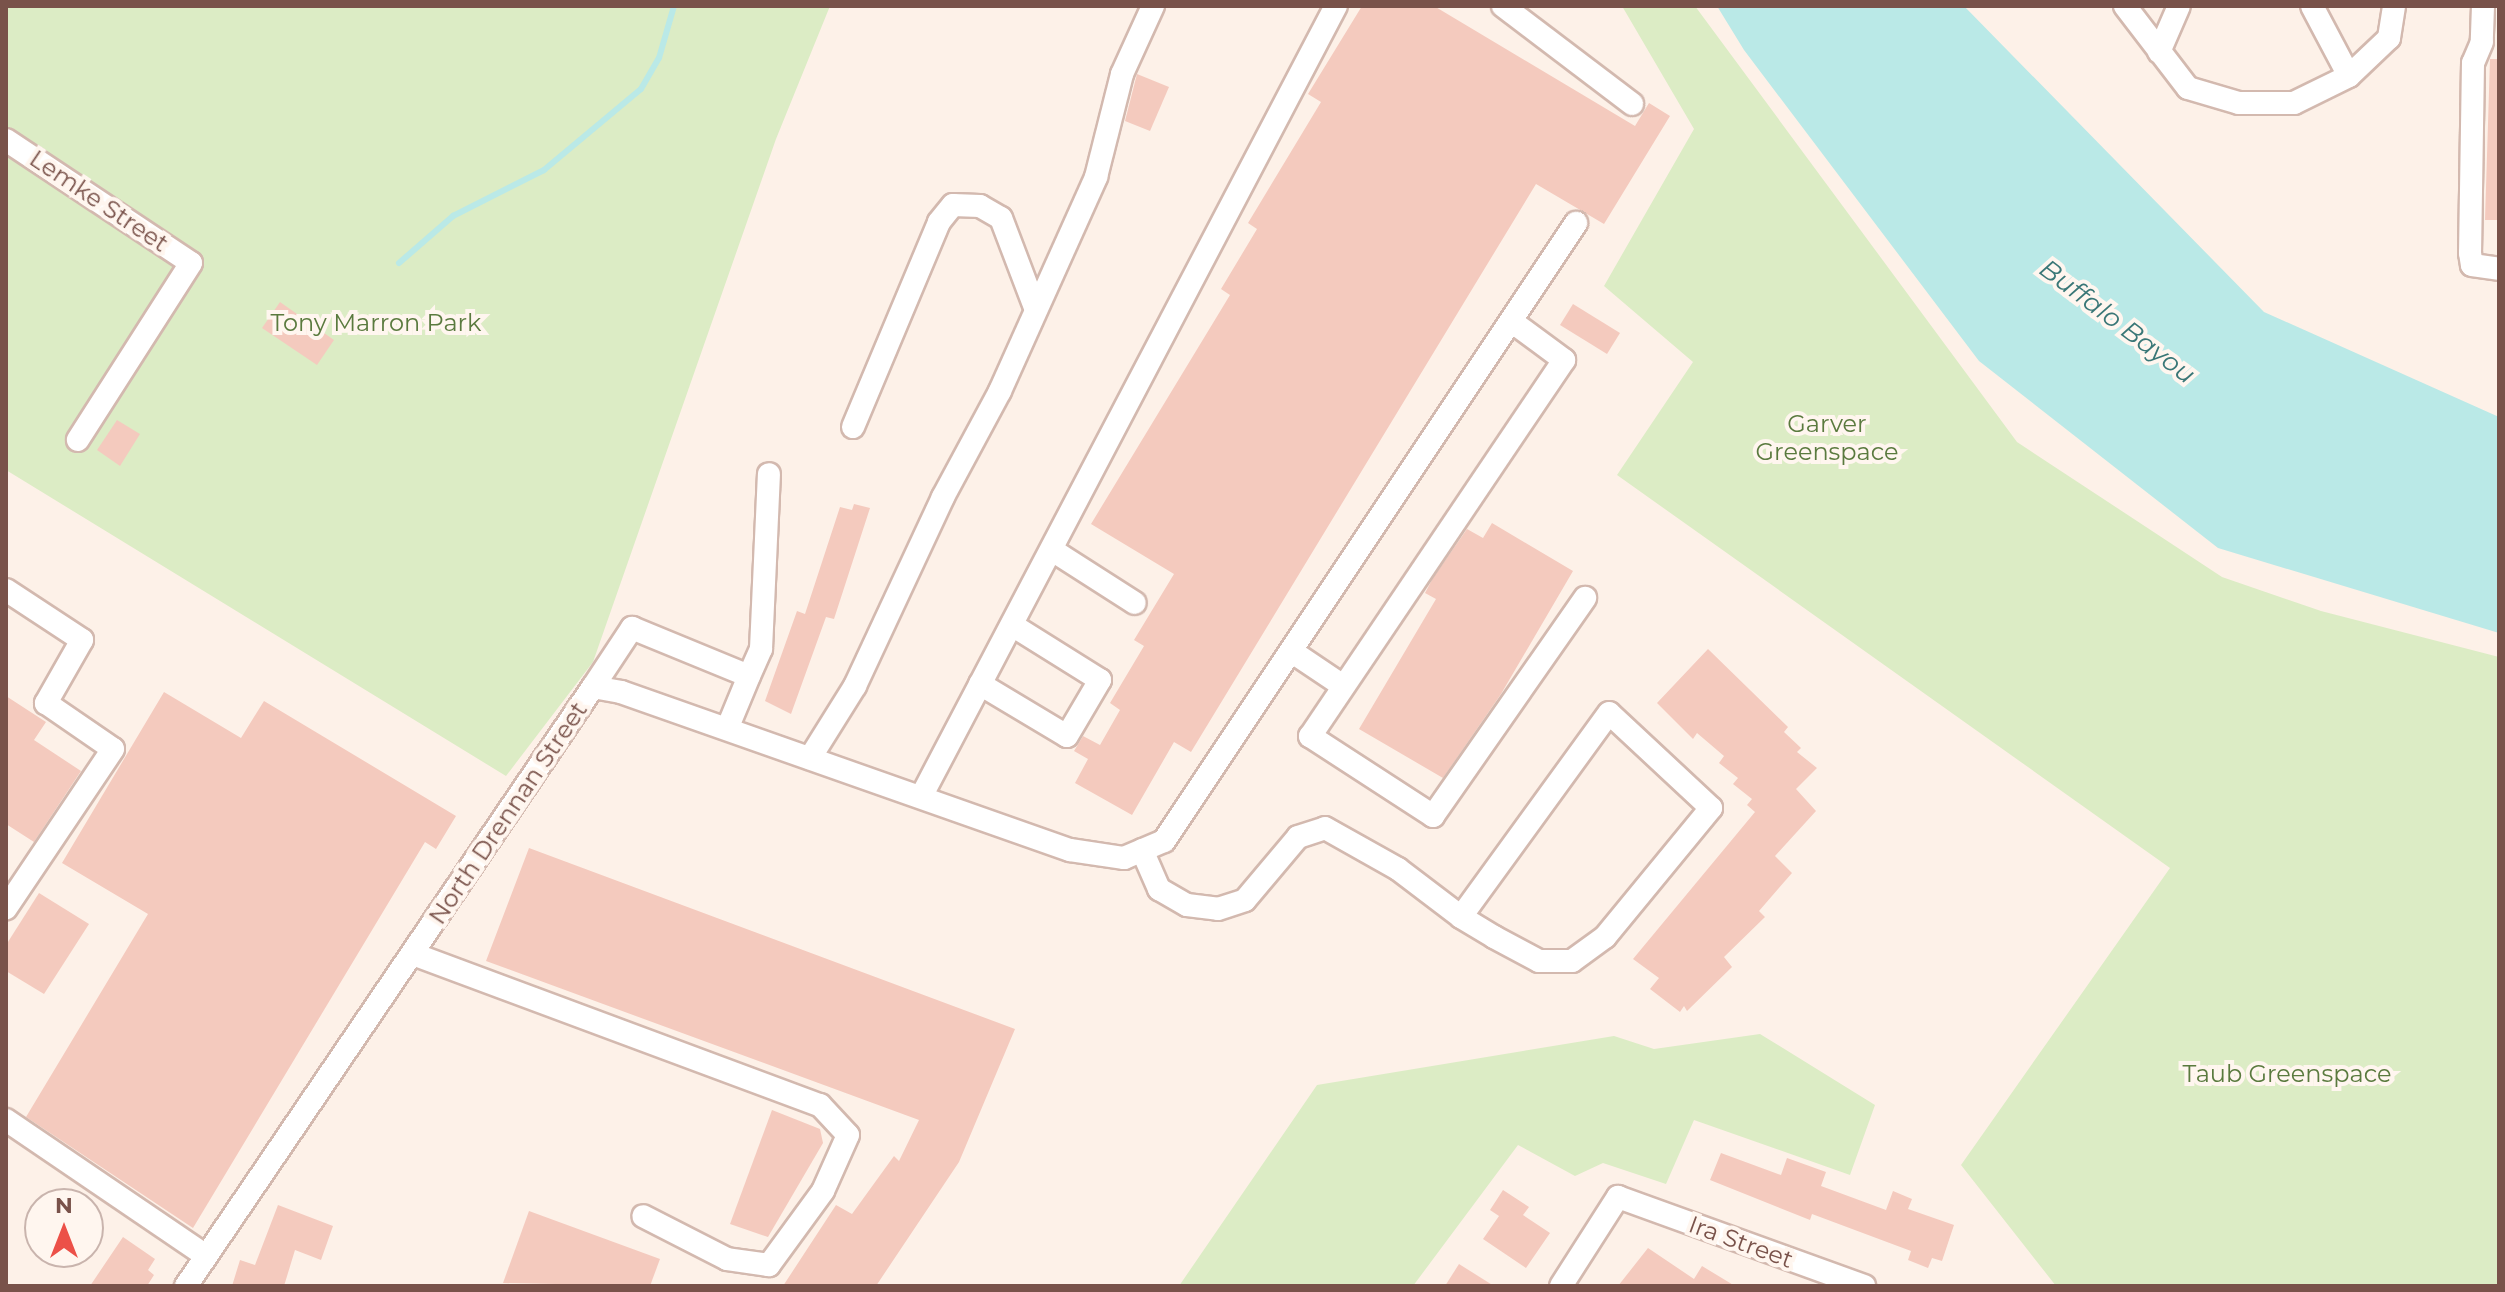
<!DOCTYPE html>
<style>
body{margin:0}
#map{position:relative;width:2505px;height:1292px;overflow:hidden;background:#fdf1e8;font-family:Montserrat,sans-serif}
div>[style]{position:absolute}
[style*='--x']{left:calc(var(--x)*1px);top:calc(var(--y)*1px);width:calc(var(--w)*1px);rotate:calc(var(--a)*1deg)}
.green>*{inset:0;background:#dcecc5}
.water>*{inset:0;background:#bae9e7}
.stream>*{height:6px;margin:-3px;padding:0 3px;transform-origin:3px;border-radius:3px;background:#bae9e7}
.building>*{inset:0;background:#f4cabe}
.roads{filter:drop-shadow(2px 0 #d3b9af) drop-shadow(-2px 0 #d3b9af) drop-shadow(0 2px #d3b9af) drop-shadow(0 -2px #d3b9af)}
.minor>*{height:22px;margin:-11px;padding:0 11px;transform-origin:11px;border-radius:11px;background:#fff}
span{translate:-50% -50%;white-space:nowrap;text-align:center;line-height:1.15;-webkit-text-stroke:8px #fff6ef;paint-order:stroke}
.street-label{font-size:24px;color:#79524a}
.park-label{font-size:24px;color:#5a7a3e}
.water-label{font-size:26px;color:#3a7777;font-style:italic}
.frame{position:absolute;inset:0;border:8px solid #79524a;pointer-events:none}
.north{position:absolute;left:24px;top:1188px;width:80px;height:80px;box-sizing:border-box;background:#fff6ef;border:2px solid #c9b4ad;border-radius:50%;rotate:0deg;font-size:22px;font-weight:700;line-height:32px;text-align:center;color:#79524a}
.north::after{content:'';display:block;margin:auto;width:28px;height:36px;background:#ec5048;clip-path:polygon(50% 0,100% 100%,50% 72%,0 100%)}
</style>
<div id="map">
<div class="green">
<div style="clip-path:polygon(6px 6px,830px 6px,776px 139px,593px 662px,506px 776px,6px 470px)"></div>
<div style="clip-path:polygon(1622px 6px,1695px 6px,2017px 442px,2222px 577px,2321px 611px,2499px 657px,2499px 1286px,2056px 1286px,1961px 1165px,2170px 868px,1617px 475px,1693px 362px,1604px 286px,1694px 129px)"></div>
<div style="clip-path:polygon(1760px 1034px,1875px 1105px,1850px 1175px,1694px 1120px,1666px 1184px,1603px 1163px,1575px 1176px,1518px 1145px,1413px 1286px,1179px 1286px,1317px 1085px,1614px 1036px,1654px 1049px)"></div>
</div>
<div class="water">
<div style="clip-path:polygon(1717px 6px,1964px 6px,2264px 312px,2499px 417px,2499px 633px,2218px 548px,1979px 361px,1744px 50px)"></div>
</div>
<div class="stream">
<div style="--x:399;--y:263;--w:72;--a:-41"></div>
<div style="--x:453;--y:216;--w:102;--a:-26.8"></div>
<div style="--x:544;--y:170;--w:126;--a:-39.9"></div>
<div style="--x:641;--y:89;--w:36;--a:-60"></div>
<div style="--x:659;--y:58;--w:54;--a:-73.9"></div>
</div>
<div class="building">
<div style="clip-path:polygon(1362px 6px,1434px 6px,1635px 126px,1649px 103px,1670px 116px,1604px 224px,1536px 184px,1191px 752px,1174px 742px,1132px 815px,1075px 783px,1088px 759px,1074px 751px,1083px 736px,1100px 745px,1120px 710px,1110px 703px,1144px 646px,1134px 640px,1174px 574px,1091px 524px,1230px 295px,1221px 289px,1257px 229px,1248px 223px,1321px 102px,1308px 94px)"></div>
<div style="clip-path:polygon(2490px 59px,2499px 59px,2499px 220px,2485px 220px)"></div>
<div style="clip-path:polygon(1137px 74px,1169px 87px,1150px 131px,1125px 121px)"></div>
<div style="clip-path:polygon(280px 302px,334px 340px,317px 365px,262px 328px)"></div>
<div style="clip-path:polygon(1573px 304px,1620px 333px,1607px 354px,1560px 325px)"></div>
<div style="clip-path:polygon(117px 420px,140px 434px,120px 466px,97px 450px)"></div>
<div style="clip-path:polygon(854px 504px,870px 508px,834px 619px,826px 617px,791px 714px,765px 701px,797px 611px,805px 614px,840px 507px,852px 510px)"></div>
<div style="clip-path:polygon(1492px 523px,1573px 571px,1501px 694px,1443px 778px,1359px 729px,1436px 599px,1425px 593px,1433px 578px,1467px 529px,1483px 538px)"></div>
<div style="clip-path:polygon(1708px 649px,1788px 727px,1784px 732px,1801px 748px,1797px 752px,1817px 768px,1796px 789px,1816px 811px,1775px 856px,1792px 873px,1759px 911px,1765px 917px,1724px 957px,1732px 967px,1687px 1011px,1684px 1006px,1680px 1012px,1650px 989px,1659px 978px,1633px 959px,1755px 812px,1747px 805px,1752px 799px,1733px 784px,1738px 778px,1719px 763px,1724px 756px,1697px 733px,1693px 739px,1657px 703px)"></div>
<div style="clip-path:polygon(164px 692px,241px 738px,264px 701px,456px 816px,436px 849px,425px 842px,193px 1228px,26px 1117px,148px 914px,62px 863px)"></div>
<div style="clip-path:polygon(6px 696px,46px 722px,34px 740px,81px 771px,34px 842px,6px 824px)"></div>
<div style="clip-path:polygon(529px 848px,1015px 1029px,959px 1162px,876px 1286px,783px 1286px,836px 1205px,852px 1214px,894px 1156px,899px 1161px,919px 1120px,486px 961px)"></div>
<div style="clip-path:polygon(39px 893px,89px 924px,44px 994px,6px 971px,6px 945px)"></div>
<div style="clip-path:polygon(772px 1110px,820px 1129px,823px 1143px,768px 1237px,730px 1224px)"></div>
<div style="clip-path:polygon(1721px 1153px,1781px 1175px,1787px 1158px,1826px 1172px,1821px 1186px,1886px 1210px,1893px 1191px,1912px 1199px,1908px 1209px,1954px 1225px,1942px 1261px,1932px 1258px,1928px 1268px,1908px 1260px,1911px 1251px,1812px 1214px,1810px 1220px,1710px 1180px)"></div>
<div style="clip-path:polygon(1503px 1190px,1529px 1207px,1523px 1215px,1550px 1233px,1526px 1268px,1483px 1239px,1499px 1216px,1490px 1210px)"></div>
<div style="clip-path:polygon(278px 1205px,333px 1226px,321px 1260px,295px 1250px,284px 1286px,232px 1286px,240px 1260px,255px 1265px)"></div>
<div style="clip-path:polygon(529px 1211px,660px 1259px,650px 1286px,503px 1283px)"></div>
<div style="clip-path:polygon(123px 1237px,155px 1259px,148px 1270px,154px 1275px,147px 1286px,90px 1286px)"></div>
<div style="clip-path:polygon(1648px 1248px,1694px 1279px,1702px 1266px,1735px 1286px,1618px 1286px)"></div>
<div style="clip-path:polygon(1459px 1264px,1494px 1286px,1445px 1286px)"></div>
</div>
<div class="roads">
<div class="minor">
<div style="--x:1503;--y:6;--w:162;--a:37.2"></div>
<div style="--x:2125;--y:6;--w:103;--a:52.5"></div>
<div style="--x:2188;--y:88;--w:53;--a:16.4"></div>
<div style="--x:2239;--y:103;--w:55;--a:0"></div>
<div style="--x:2294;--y:103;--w:61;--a:-26.1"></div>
<div style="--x:2349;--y:76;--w:55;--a:-43.5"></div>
<div style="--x:2389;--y:38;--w:32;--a:-81"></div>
<div style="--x:2312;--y:6;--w:79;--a:62.1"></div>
<div style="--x:2483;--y:6;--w:36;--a:92"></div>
<div style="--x:2482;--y:42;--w:23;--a:113"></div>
<div style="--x:2473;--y:63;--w:190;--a:90.9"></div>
<div style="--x:2470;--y:253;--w:12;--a:81"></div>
<div style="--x:2472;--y:265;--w:27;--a:8"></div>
<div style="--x:2159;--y:52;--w:50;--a:-66.5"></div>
<div style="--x:6;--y:140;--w:222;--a:33.6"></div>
<div style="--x:191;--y:263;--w:210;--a:122.6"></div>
<div style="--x:1511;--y:321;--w:66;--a:36.3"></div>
<div style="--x:1564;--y:360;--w:454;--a:124"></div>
<div style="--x:1310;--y:736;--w:147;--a:33"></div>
<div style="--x:1433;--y:816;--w:266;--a:-55.1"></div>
<div style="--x:853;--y:427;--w:222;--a:-67.2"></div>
<div style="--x:939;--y:222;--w:22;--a:-51"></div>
<div style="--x:953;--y:205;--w:27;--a:2"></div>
<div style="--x:980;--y:206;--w:24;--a:30"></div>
<div style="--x:1001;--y:218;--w:98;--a:69.2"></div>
<div style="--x:1052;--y:550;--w:98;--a:32.6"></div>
<div style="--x:6;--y:590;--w:91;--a:33.3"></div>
<div style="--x:82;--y:640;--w:73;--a:119.7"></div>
<div style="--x:46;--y:703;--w:81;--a:34.5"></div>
<div style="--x:113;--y:749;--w:192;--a:123.9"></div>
<div style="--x:1291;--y:651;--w:63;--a:33.9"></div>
<div style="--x:749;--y:676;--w:30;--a:-66"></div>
<div style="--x:761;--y:649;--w:175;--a:-87.4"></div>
<div style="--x:980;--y:684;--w:101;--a:30.9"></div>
<div style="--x:1067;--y:736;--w:65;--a:-59.5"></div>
<div style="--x:1100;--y:680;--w:104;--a:-148"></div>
<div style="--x:593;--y:687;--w:71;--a:-56.5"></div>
<div style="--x:632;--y:628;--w:126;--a:22.3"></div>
<div style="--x:749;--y:676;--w:57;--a:112.5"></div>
<div style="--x:810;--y:758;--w:85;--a:-58"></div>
<div style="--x:855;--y:686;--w:208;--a:-65"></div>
<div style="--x:943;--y:497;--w:120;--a:-61.7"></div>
<div style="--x:1000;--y:391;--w:235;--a:-65.8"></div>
<div style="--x:1096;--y:177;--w:106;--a:-75.8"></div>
<div style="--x:1122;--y:74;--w:75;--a:-65.5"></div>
<div style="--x:921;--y:797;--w:893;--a:-62.32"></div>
<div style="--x:1142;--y:850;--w:43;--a:66.4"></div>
<div style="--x:1159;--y:889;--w:32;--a:30"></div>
<div style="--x:1187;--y:905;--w:31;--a:7"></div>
<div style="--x:1218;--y:909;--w:28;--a:-18"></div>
<div style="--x:1245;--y:900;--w:82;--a:-49.9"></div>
<div style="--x:1298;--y:837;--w:28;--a:-18"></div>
<div style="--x:1325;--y:828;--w:84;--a:29.3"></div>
<div style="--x:1398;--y:869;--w:79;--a:37.3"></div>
<div style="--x:1461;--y:917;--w:39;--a:31"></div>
<div style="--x:1494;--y:937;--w:51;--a:28.1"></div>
<div style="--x:1539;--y:961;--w:33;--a:0"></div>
<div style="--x:1572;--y:961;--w:41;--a:-36"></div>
<div style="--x:1605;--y:937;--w:167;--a:-50.6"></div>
<div style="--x:1711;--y:808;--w:139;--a:-137"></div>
<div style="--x:1609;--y:713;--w:252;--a:126"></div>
<div style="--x:413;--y:954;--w:434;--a:20.4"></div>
<div style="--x:820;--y:1105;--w:41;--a:47"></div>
<div style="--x:848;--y:1135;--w:61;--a:114.1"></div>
<div style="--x:823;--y:1191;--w:92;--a:126.1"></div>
<div style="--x:769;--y:1265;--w:42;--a:-171.9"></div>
<div style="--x:727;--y:1259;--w:94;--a:-152.9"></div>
<div style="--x:6;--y:1120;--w:242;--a:34.2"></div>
<div style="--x:186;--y:1286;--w:724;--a:-55.81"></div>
<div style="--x:593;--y:687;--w:28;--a:10"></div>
<div style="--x:621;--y:692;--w:476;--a:19.4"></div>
<div style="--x:1070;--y:850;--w:55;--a:8.4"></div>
<div style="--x:1124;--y:858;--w:43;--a:-23"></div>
<div style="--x:1164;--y:841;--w:743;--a:-56.31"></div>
<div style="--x:1561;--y:1286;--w:106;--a:-57.4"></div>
<div style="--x:1618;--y:1197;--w:262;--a:19.9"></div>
</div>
</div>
<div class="street-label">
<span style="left:99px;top:201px;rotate:34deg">Lemke Street</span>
<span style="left:508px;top:813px;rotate:-56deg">North Drennan Street</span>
<span style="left:1741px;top:1242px;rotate:20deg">Ira Street</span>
</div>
<div class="park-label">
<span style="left:376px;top:323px">Tony Marron Park</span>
<span style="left:1827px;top:438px">Garver<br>Greenspace</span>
<span style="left:2287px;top:1074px">Taub Greenspace</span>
</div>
<div class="water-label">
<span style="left:2117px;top:322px;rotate:37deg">Buffalo Bayou</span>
</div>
<div class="frame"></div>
<div class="north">N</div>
</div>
